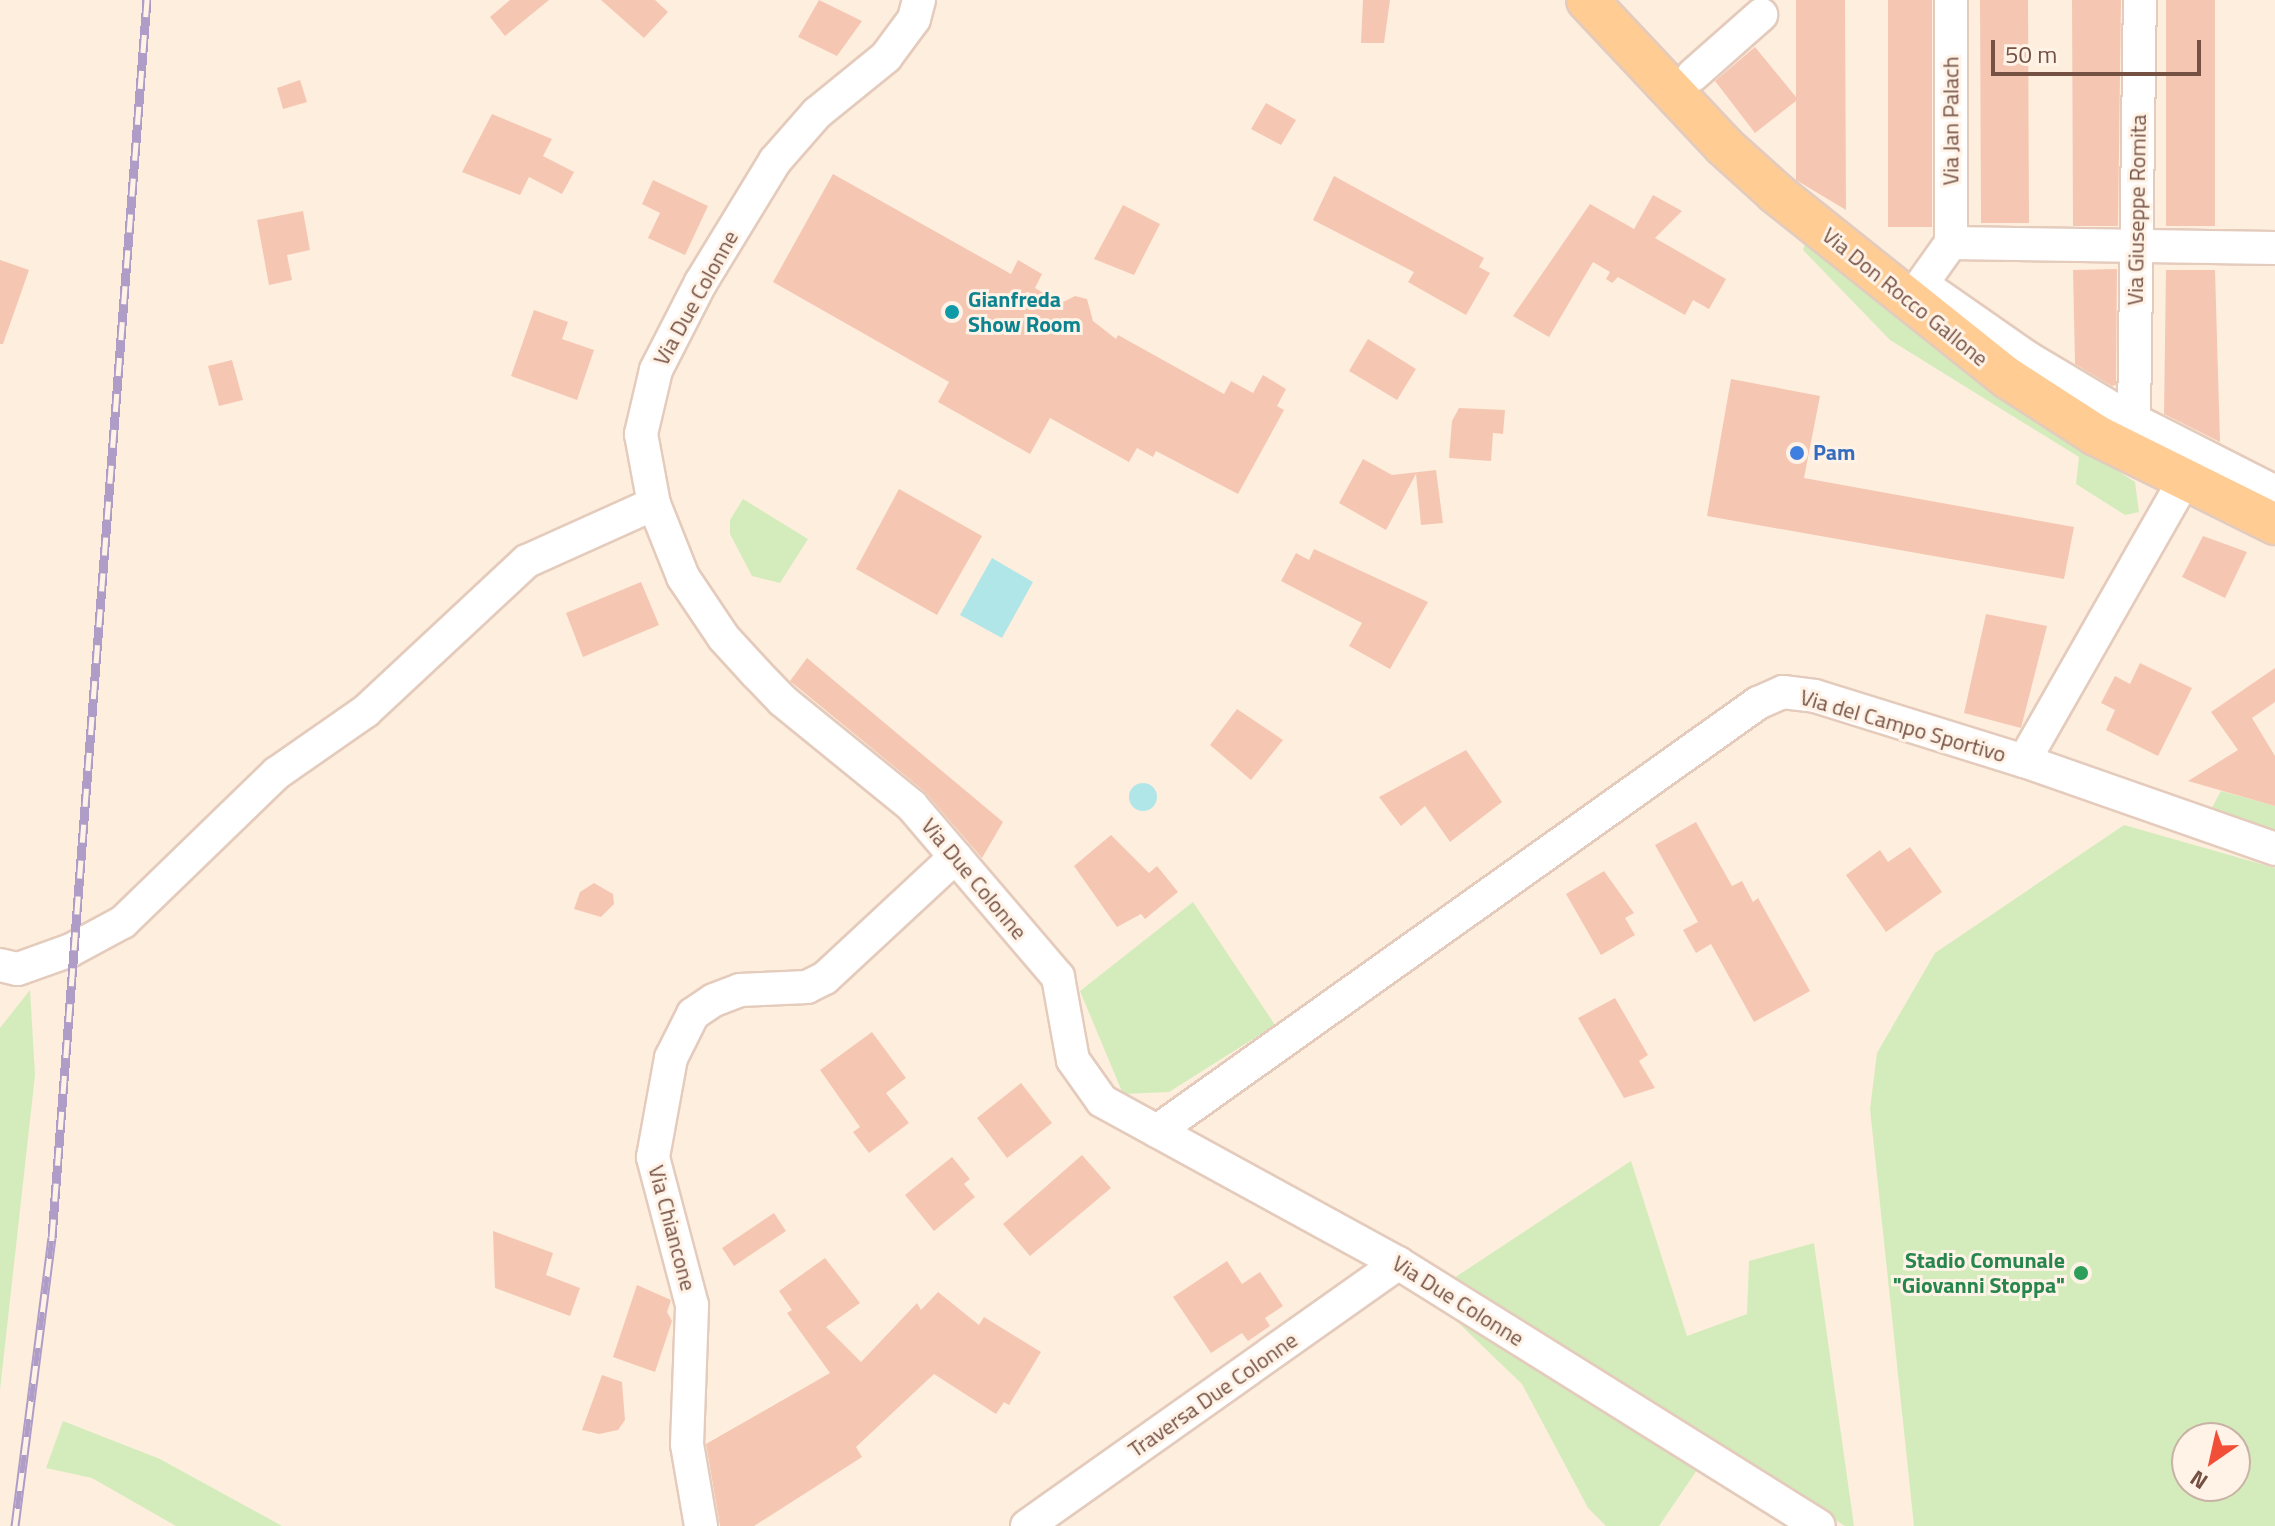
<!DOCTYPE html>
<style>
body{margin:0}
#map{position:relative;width:2275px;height:1526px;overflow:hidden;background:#feeede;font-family:"Titillium Web",sans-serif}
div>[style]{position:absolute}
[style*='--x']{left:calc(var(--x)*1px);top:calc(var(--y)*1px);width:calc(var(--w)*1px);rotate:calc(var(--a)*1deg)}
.green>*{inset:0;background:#d4ecbc}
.water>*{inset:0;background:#b1e6e8}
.round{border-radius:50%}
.building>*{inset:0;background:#f5c7b3}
.roads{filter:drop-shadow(2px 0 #e4cbbc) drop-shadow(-2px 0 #e4cbbc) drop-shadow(0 2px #e4cbbc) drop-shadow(0 -2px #e4cbbc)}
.minor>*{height:32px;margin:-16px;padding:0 16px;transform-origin:16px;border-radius:16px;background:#fff}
.major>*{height:40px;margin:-20px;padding:0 20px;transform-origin:20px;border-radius:20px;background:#ffcc94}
.rail>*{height:9px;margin-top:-4.5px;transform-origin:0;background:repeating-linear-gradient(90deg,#fff2e6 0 18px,#af9dc7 0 36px);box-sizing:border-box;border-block:2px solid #af9dc7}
.dots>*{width:22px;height:22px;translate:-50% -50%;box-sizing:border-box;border:4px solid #fff2e6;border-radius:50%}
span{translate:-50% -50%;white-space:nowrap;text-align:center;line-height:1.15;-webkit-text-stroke:6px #fff2e6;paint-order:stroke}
.street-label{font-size:22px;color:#755144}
.culture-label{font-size:22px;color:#0d838f;font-weight:700}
.left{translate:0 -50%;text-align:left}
.shop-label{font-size:22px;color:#366cbe;font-weight:700}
.leisure-label{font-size:22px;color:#27864d;font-weight:700}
.right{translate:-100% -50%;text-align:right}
.north{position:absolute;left:2171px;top:1422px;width:80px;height:80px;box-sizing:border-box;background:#fff2e6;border:2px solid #c8b2a5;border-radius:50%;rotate:214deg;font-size:22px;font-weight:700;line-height:32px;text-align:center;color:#755144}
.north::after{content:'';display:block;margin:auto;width:28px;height:36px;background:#f24f38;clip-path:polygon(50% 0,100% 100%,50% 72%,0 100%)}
.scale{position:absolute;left:1991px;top:40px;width:210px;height:36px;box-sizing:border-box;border:4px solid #755144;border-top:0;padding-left:10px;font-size:24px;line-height:28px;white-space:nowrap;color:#755144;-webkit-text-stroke:6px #fff2e6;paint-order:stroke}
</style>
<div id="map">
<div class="green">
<div style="clip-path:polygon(1805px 244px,1995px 391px,2135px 482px,2139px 512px,2125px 515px,2076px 484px,2079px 457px,1890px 340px,1803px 250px)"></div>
<div style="clip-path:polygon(743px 499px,808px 539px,780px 583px,752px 576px,730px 534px,730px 520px)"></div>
<div style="clip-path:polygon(2221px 791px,2275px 806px,2275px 837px,2209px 813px)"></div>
<div style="clip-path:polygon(evenodd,2124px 825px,2275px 868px,2275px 1526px,1914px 1526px,1870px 1109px,1877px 1053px,1935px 953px,2124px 825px,2187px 1438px,2235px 1438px,2235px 1486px,2187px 1486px,2187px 1438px)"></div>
<div style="clip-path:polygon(1193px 902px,1275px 1025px,1169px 1092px,1123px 1094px,1080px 991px)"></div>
<div style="clip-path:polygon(30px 990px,35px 1075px,0 1390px,0 1028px)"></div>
<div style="clip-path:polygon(1631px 1161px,1687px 1336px,1747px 1314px,1749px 1261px,1814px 1243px,1854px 1526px,1845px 1526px,1451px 1280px)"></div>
<div style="clip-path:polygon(1447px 1312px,1699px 1467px,1659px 1526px,1606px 1526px,1588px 1508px,1522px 1384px)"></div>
<div style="clip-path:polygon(63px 1421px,160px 1459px,282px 1526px,176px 1526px,92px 1478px,46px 1468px)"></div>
</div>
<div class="water">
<div style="clip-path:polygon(992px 558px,1033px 582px,1002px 638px,960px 615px)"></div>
<div class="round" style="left:1129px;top:783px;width:28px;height:28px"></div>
</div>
<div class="building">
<div style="clip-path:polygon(510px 0,549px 0,505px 36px,490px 17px)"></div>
<div style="clip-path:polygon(601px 0,655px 0,668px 12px,644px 38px)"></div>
<div style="clip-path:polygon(819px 0,862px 21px,837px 56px,798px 37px)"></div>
<div style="clip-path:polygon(1363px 0,1390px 0,1384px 43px,1361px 43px)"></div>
<div style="clip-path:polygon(1796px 0,1845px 0,1846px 210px,1796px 180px,1796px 101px,1755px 133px,1715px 81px,1755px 47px,1796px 97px)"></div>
<div style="clip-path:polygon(1888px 0,1932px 0,1932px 227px,1888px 227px)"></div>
<div style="clip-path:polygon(1980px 0,2028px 0,2029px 223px,1981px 223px)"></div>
<div style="clip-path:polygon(2072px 0,2121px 0,2118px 226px,2073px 226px)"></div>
<div style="clip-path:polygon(2166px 0,2215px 0,2215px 226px,2166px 226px)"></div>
<div style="clip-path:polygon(300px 80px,307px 102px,283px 109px,277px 88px)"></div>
<div style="clip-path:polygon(1266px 103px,1296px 120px,1281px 145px,1251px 129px)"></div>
<div style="clip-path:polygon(492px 114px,552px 139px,543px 156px,574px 172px,562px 194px,529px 177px,520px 195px,462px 172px)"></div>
<div style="clip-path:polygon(833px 174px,1011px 274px,1018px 260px,1042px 274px,1035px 288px,1061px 303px,1075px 296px,1087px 299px,1093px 321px,1116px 339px,1118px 335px,1224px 394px,1231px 381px,1253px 393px,1263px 375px,1286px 389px,1277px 406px,1284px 410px,1238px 494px,1156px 451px,1153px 457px,1137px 448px,1129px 462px,1050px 418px,1030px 454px,938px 402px,949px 382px,773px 282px)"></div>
<div style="clip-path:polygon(1334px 176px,1484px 258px,1479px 267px,1490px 273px,1466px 315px,1408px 282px,1414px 272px,1313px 220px)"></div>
<div style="clip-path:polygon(653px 180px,708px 206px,685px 255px,648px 238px,660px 213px,642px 204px)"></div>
<div style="clip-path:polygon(1653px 195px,1682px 211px,1655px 238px,1726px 279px,1709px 309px,1693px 300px,1685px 315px,1618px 277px,1612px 283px,1606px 279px,1610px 272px,1593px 262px,1549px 337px,1513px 316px,1590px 204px,1634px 229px)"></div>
<div style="clip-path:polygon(1123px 205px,1160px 224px,1134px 275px,1094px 259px)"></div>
<div style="clip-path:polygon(303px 211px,310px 250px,287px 255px,292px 280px,269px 285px,257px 220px)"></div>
<div style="clip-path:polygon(0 260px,29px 270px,3px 344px,0 344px)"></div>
<div style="clip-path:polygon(2117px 269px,2116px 385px,2112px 386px,2075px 364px,2073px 270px)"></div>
<div style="clip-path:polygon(2166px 270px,2215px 270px,2220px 442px,2164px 414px)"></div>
<div style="clip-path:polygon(534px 310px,568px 322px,562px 339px,594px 350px,577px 400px,511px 376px)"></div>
<div style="clip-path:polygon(1368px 339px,1416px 369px,1397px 400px,1349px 371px)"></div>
<div style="clip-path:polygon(232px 360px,243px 400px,219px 406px,208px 366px)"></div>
<div style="clip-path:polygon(1731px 379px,1820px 396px,1804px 478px,2074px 527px,2064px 579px,1707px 516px)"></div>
<div style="clip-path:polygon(1459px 408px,1505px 410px,1503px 434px,1493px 433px,1491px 461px,1449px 458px,1452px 421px)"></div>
<div style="clip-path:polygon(1363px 459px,1392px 475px,1436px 470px,1443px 523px,1421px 525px,1416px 474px,1386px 530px,1339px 503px)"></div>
<div style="clip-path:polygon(899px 489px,982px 536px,937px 615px,856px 569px)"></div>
<div style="clip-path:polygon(2203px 536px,2247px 552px,2225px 598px,2182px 577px)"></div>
<div style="clip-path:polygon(1314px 549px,1428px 602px,1390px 669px,1349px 646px,1362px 623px,1281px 581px,1296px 553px,1309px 560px)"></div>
<div style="clip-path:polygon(641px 582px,659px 625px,583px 657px,566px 613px)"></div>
<div style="clip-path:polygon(1986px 614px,2047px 626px,2021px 728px,1964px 713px)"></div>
<div style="clip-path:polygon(807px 658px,1003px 822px,982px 858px,924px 791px,790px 681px)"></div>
<div style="clip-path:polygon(2140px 663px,2192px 688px,2158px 756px,2106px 730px,2115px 710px,2101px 703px,2115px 676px,2130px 684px)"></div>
<div style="clip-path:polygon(2275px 668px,2275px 702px,2252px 718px,2275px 756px,2275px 806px,2188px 781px,2238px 750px,2211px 712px)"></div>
<div style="clip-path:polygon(1237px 709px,1283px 740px,1251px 780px,1210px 745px)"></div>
<div style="clip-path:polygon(1466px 750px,1502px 802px,1450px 842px,1425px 806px,1401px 826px,1379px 797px)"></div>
<div style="clip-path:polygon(1696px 822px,1732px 886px,1742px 881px,1753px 902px,1758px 898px,1810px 991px,1754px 1022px,1711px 944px,1696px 953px,1683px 930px,1698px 922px,1655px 845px)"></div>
<div style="clip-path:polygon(1111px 835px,1149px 873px,1157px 866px,1178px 892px,1145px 919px,1141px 914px,1117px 927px,1074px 866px)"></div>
<div style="clip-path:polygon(1910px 847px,1942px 892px,1886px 932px,1846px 875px,1880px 850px,1888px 862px)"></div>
<div style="clip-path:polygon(1604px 871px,1634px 913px,1625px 918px,1635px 935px,1601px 955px,1566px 894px)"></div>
<div style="clip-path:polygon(594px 883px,613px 894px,614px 904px,601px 917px,574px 909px,580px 892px)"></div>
<div style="clip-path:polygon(1615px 998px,1648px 1055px,1639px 1061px,1655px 1088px,1624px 1098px,1578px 1018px)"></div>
<div style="clip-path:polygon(872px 1032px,906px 1078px,886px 1093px,909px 1123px,869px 1153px,853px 1132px,860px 1127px,820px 1070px)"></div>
<div style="clip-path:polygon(1021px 1083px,1052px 1123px,1007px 1158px,977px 1118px)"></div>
<div style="clip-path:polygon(1082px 1155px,1111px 1188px,1030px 1256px,1003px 1224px)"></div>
<div style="clip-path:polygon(952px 1157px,970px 1179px,964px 1184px,975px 1197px,934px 1231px,905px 1195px)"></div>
<div style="clip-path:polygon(774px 1213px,786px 1231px,734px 1266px,722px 1248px)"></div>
<div style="clip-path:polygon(493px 1231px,553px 1253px,546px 1275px,580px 1288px,570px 1316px,495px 1288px)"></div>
<div style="clip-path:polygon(825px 1258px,860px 1303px,826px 1327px,861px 1362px,917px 1303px,921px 1310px,938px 1292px,979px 1325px,984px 1317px,1041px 1352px,1009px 1405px,1004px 1402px,996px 1414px,934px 1374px,856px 1447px,862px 1457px,754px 1526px,720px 1526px,706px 1444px,830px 1373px,787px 1313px,792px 1310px,779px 1291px)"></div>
<div style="clip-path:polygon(1227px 1261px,1242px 1284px,1260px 1272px,1283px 1306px,1265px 1318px,1270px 1326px,1248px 1341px,1242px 1333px,1211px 1353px,1173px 1297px)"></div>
<div style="clip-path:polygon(637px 1285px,671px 1300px,667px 1312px,672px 1321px,655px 1372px,613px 1357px)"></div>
<div style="clip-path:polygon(602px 1375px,622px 1382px,625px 1420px,618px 1430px,599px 1434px,582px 1430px)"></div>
</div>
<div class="roads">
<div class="minor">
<div style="--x:919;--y:0;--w:20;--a:105"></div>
<div style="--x:914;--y:19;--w:47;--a:126.4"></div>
<div style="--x:886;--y:57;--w:89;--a:140.9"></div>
<div style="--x:817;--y:113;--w:64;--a:131.2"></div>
<div style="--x:775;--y:161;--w:142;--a:121.4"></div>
<div style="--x:701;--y:282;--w:99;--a:117.1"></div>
<div style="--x:656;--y:370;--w:66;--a:103.2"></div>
<div style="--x:641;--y:434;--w:71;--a:79.5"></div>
<div style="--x:654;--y:504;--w:79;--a:68.3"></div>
<div style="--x:683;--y:577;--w:73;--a:56.1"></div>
<div style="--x:724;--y:638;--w:49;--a:47.5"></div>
<div style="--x:757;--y:674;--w:37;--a:46"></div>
<div style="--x:783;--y:701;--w:166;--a:39.1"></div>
<div style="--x:912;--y:806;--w:225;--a:49.5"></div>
<div style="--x:1058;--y:977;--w:84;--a:79.8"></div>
<div style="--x:1073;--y:1060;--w:50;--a:54.7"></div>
<div style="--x:1102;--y:1101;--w:337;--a:28.7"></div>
<div style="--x:1398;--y:1263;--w:496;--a:32"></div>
<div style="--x:1951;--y:0;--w:243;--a:90"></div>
<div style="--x:1693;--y:75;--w:91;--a:-41.4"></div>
<div style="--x:1922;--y:284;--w:129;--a:34.9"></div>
<div style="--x:2028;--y:358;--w:109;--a:30.8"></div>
<div style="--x:2122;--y:414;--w:172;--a:27"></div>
<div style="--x:1909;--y:302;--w:72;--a:-54.6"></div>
<div style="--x:1951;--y:243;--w:324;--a:0.9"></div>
<div style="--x:2134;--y:420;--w:420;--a:-89.2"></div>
<div style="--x:2024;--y:761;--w:322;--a:-60.3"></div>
<div style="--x:0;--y:965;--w:18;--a:13"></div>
<div style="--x:18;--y:969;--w:56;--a:-19.7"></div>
<div style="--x:71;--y:950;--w:59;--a:-28.3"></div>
<div style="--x:123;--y:922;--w:214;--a:-44.1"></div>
<div style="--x:277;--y:773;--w:108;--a:-34.9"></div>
<div style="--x:366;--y:711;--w:220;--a:-43"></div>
<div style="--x:527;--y:561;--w:139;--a:-24.2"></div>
<div style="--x:1157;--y:1131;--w:738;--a:-35.46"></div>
<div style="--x:1758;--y:703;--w:27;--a:-24"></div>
<div style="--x:1783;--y:692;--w:32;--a:7"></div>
<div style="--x:1815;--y:696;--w:219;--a:17.3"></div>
<div style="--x:2024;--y:761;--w:266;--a:19.3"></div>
<div style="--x:701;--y:1526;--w:83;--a:-99.7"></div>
<div style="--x:687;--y:1444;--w:139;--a:-87.9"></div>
<div style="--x:692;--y:1305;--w:153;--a:-104.8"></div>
<div style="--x:653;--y:1157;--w:101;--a:-79.7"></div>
<div style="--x:671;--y:1058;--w:49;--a:-63.4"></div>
<div style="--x:693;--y:1014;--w:25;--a:-34"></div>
<div style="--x:714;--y:1000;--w:28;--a:-21"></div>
<div style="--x:740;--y:990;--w:67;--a:-2.6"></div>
<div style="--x:807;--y:987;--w:20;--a:-27"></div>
<div style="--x:825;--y:978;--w:178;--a:-42.9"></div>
<div style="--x:1027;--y:1526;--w:455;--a:-35.3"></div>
</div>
<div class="major">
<div style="--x:1587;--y:0;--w:200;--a:46.8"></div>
<div style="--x:1724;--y:146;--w:70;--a:42.1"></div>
<div style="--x:1776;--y:193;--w:297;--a:38.6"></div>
<div style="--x:2008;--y:378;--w:105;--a:32.9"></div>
<div style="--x:2096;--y:435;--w:200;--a:26.4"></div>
</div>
</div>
<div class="rail">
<div style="--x:15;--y:1526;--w:291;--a:-82.7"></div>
<div style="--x:52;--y:1237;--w:1241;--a:-85.61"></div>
</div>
<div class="dots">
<div style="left:952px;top:312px;background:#0f9aa8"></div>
<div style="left:1797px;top:453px;background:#3f7fe0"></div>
<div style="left:2081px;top:1273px;background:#2e9e5b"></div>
</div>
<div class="street-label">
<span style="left:1951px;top:121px;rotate:-90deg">Via Jan Palach</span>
<span style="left:2137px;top:210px;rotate:-89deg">Via Giuseppe Romita</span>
<span style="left:1905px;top:297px;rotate:39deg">Via Don Rocco Gallone</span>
<span style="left:696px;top:298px;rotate:-61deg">Via Due Colonne</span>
<span style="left:1903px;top:726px;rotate:16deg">Via del Campo Sportivo</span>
<span style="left:974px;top:879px;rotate:50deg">Via Due Colonne</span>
<span style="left:672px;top:1228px;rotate:75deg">Via Chiancone</span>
<span style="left:1458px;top:1301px;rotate:32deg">Via Due Colonne</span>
<span style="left:1213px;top:1395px;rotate:-35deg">Traversa Due Colonne</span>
</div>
<div class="culture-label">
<span class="left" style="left:968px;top:312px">Gianfreda<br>Show Room</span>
</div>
<div class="shop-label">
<span class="left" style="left:1813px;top:453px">Pam</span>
</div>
<div class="leisure-label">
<span class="right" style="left:2065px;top:1273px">Stadio Comunale<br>"Giovanni Stoppa"</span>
</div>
<div class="north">N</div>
<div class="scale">50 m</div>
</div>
